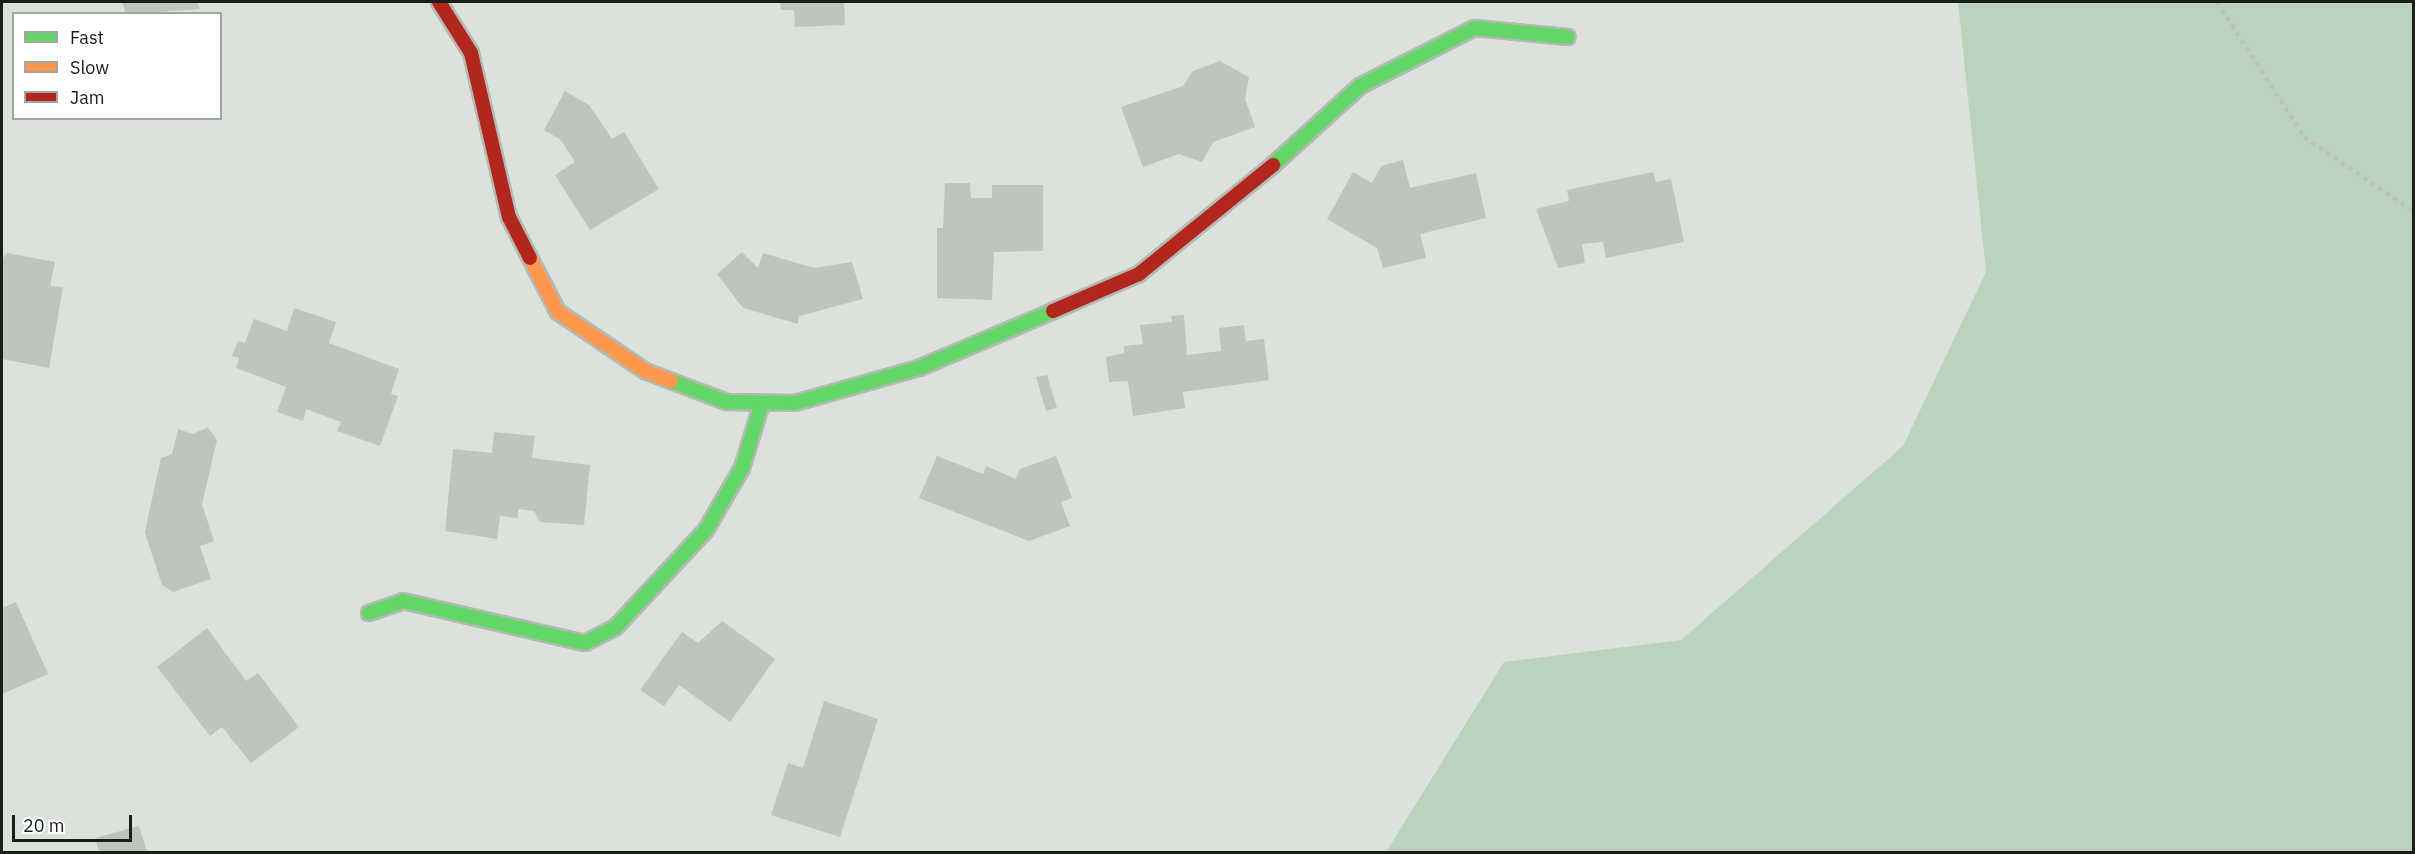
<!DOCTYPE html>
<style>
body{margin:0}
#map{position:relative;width:2415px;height:854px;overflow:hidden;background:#dbe2db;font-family:"IBM Plex Sans",sans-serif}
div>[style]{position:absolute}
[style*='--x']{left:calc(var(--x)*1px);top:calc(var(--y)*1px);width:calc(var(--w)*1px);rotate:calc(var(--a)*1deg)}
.green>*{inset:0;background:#bbd3bc}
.building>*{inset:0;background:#bec4be}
.path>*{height:4px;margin-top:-2px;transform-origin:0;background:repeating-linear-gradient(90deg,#bdc0bd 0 4.5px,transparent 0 9px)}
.roads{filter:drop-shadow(2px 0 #b4b9b4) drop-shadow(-2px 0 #b4b9b4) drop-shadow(0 2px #b4b9b4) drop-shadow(0 -2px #b4b9b4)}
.fast>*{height:14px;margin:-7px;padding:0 7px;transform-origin:7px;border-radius:7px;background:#63d668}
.slow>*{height:14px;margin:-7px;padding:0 7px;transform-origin:7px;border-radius:7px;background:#ff974d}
.jam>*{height:14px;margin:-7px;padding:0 7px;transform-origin:7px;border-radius:7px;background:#b3261e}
span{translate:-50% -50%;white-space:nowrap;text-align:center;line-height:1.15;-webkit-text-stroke:6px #fff;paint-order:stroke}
.frame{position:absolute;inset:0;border:3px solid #191e19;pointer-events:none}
.legend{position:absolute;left:12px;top:12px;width:210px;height:108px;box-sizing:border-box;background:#fff;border:2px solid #a3a5a3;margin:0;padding:8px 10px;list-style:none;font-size:18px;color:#191e19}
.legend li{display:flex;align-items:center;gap:12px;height:30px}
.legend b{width:30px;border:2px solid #a3a5a3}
.scale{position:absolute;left:12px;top:815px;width:120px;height:27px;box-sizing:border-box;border:3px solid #191e19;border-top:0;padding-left:8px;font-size:18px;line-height:21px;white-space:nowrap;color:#191e19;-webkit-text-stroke:4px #fff;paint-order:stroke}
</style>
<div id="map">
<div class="green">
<div style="clip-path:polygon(1958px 2px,2413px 2px,2413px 852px,1386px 852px,1504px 662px,1681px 640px,1903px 446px,1986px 272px)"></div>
</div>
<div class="building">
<div style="clip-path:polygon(122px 2px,197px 2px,200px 9px,126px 14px)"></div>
<div style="clip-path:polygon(780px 2px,844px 2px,845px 25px,795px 27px,794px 10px,781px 10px)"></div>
<div style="clip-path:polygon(1220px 61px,1249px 77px,1245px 99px,1255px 127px,1213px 142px,1202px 162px,1179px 154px,1143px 167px,1121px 107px,1183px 86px,1193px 71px)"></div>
<div style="clip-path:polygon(565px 91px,589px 105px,612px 139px,624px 132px,659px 189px,590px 230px,555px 175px,575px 162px,561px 140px,544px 130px)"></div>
<div style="clip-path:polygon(1403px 160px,1410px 188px,1476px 173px,1486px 218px,1420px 234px,1426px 258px,1383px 268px,1377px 248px,1327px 219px,1353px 172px,1372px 183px,1381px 166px)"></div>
<div style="clip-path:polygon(1653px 172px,1656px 182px,1671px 179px,1684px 242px,1606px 258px,1603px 242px,1582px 244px,1585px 263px,1558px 268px,1536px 209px,1569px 201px,1567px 190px)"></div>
<div style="clip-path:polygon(945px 183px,970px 183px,971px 198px,992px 198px,992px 185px,1043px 185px,1043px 251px,994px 252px,992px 300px,937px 298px,937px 228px,943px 228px)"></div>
<div style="clip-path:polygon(742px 252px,758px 268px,763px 253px,814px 268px,852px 262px,863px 299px,799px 316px,798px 324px,743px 308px,717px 274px)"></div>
<div style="clip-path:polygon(7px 253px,55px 262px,50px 286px,63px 287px,49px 368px,2px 359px,2px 259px)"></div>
<div style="clip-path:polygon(294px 308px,336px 322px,329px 343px,399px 369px,391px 394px,398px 396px,380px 446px,337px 431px,341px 422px,306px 409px,303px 421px,277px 412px,286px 387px,236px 368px,239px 358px,232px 356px,238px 341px,245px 343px,254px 319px,287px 331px)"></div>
<div style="clip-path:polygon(1184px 315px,1187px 355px,1221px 351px,1219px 328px,1244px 325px,1246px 341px,1264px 339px,1269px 380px,1183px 392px,1185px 408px,1133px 416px,1128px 381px,1109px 382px,1106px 357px,1124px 353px,1124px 346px,1143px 344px,1140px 325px,1172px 322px,1171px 316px)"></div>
<div style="clip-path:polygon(1047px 375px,1057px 408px,1046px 411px,1036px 377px)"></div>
<div style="clip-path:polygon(208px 427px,217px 440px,202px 504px,214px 541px,200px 546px,211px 579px,173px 592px,162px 585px,145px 533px,147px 522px,161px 458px,172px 454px,178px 429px,193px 434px)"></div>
<div style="clip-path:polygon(494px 432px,535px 436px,532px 458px,590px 465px,584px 525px,540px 522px,534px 511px,518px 509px,518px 518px,500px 516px,497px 539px,445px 531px,453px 449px,492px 453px)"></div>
<div style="clip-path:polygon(937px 456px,983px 474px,986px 466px,1016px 479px,1020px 469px,1056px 456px,1072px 498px,1061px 502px,1070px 526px,1029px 541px,919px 498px)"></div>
<div style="clip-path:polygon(16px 602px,48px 674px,2px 694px,2px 608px)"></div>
<div style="clip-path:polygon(722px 621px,775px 659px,730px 722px,679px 685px,664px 706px,640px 690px,682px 632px,698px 643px)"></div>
<div style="clip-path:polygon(207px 628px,246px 681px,258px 673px,299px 727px,251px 763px,222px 727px,210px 736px,157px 667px)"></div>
<div style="clip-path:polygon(824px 701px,878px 719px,840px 837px,771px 815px,788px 763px,803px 768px)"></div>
<div style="clip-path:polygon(139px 826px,147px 852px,99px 852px,95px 838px)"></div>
</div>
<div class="path">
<div style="--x:2217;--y:2;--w:161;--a:57.2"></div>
<div style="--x:2304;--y:137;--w:133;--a:34.3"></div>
</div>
<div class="roads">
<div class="fast">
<div style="--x:1273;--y:165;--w:118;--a:-42.2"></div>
<div style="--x:1360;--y:86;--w:129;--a:-26.8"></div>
<div style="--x:1475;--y:28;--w:93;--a:5.5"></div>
<div style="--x:671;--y:381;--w:60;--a:20.6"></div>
<div style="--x:727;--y:402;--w:68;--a:0.8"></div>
<div style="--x:795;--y:403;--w:129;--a:-15.8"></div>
<div style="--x:919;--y:368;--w:146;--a:-23"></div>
<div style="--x:369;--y:613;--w:36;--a:-19"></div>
<div style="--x:403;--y:601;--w:187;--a:13"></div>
<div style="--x:585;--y:643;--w:34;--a:-27"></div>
<div style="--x:615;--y:628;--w:134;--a:-47.1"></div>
<div style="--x:706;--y:530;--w:72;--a:-59.9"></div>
<div style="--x:742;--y:468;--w:68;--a:-72.9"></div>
</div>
<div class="slow">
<div style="--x:530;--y:258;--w:61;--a:62.6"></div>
<div style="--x:558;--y:312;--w:105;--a:34.1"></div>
<div style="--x:645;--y:371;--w:28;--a:21"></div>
</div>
<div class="jam">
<div style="--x:439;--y:2;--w:60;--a:57.9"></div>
<div style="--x:471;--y:53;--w:168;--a:77"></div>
<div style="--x:509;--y:217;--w:46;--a:62.9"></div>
<div style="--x:1053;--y:311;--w:94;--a:-23.3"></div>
<div style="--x:1139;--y:274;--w:173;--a:-39.1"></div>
</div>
</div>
<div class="frame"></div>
<ul class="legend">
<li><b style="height:8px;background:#63d668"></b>Fast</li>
<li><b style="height:8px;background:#ff974d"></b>Slow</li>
<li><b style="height:8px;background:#b3261e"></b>Jam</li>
</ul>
<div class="scale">20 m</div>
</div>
